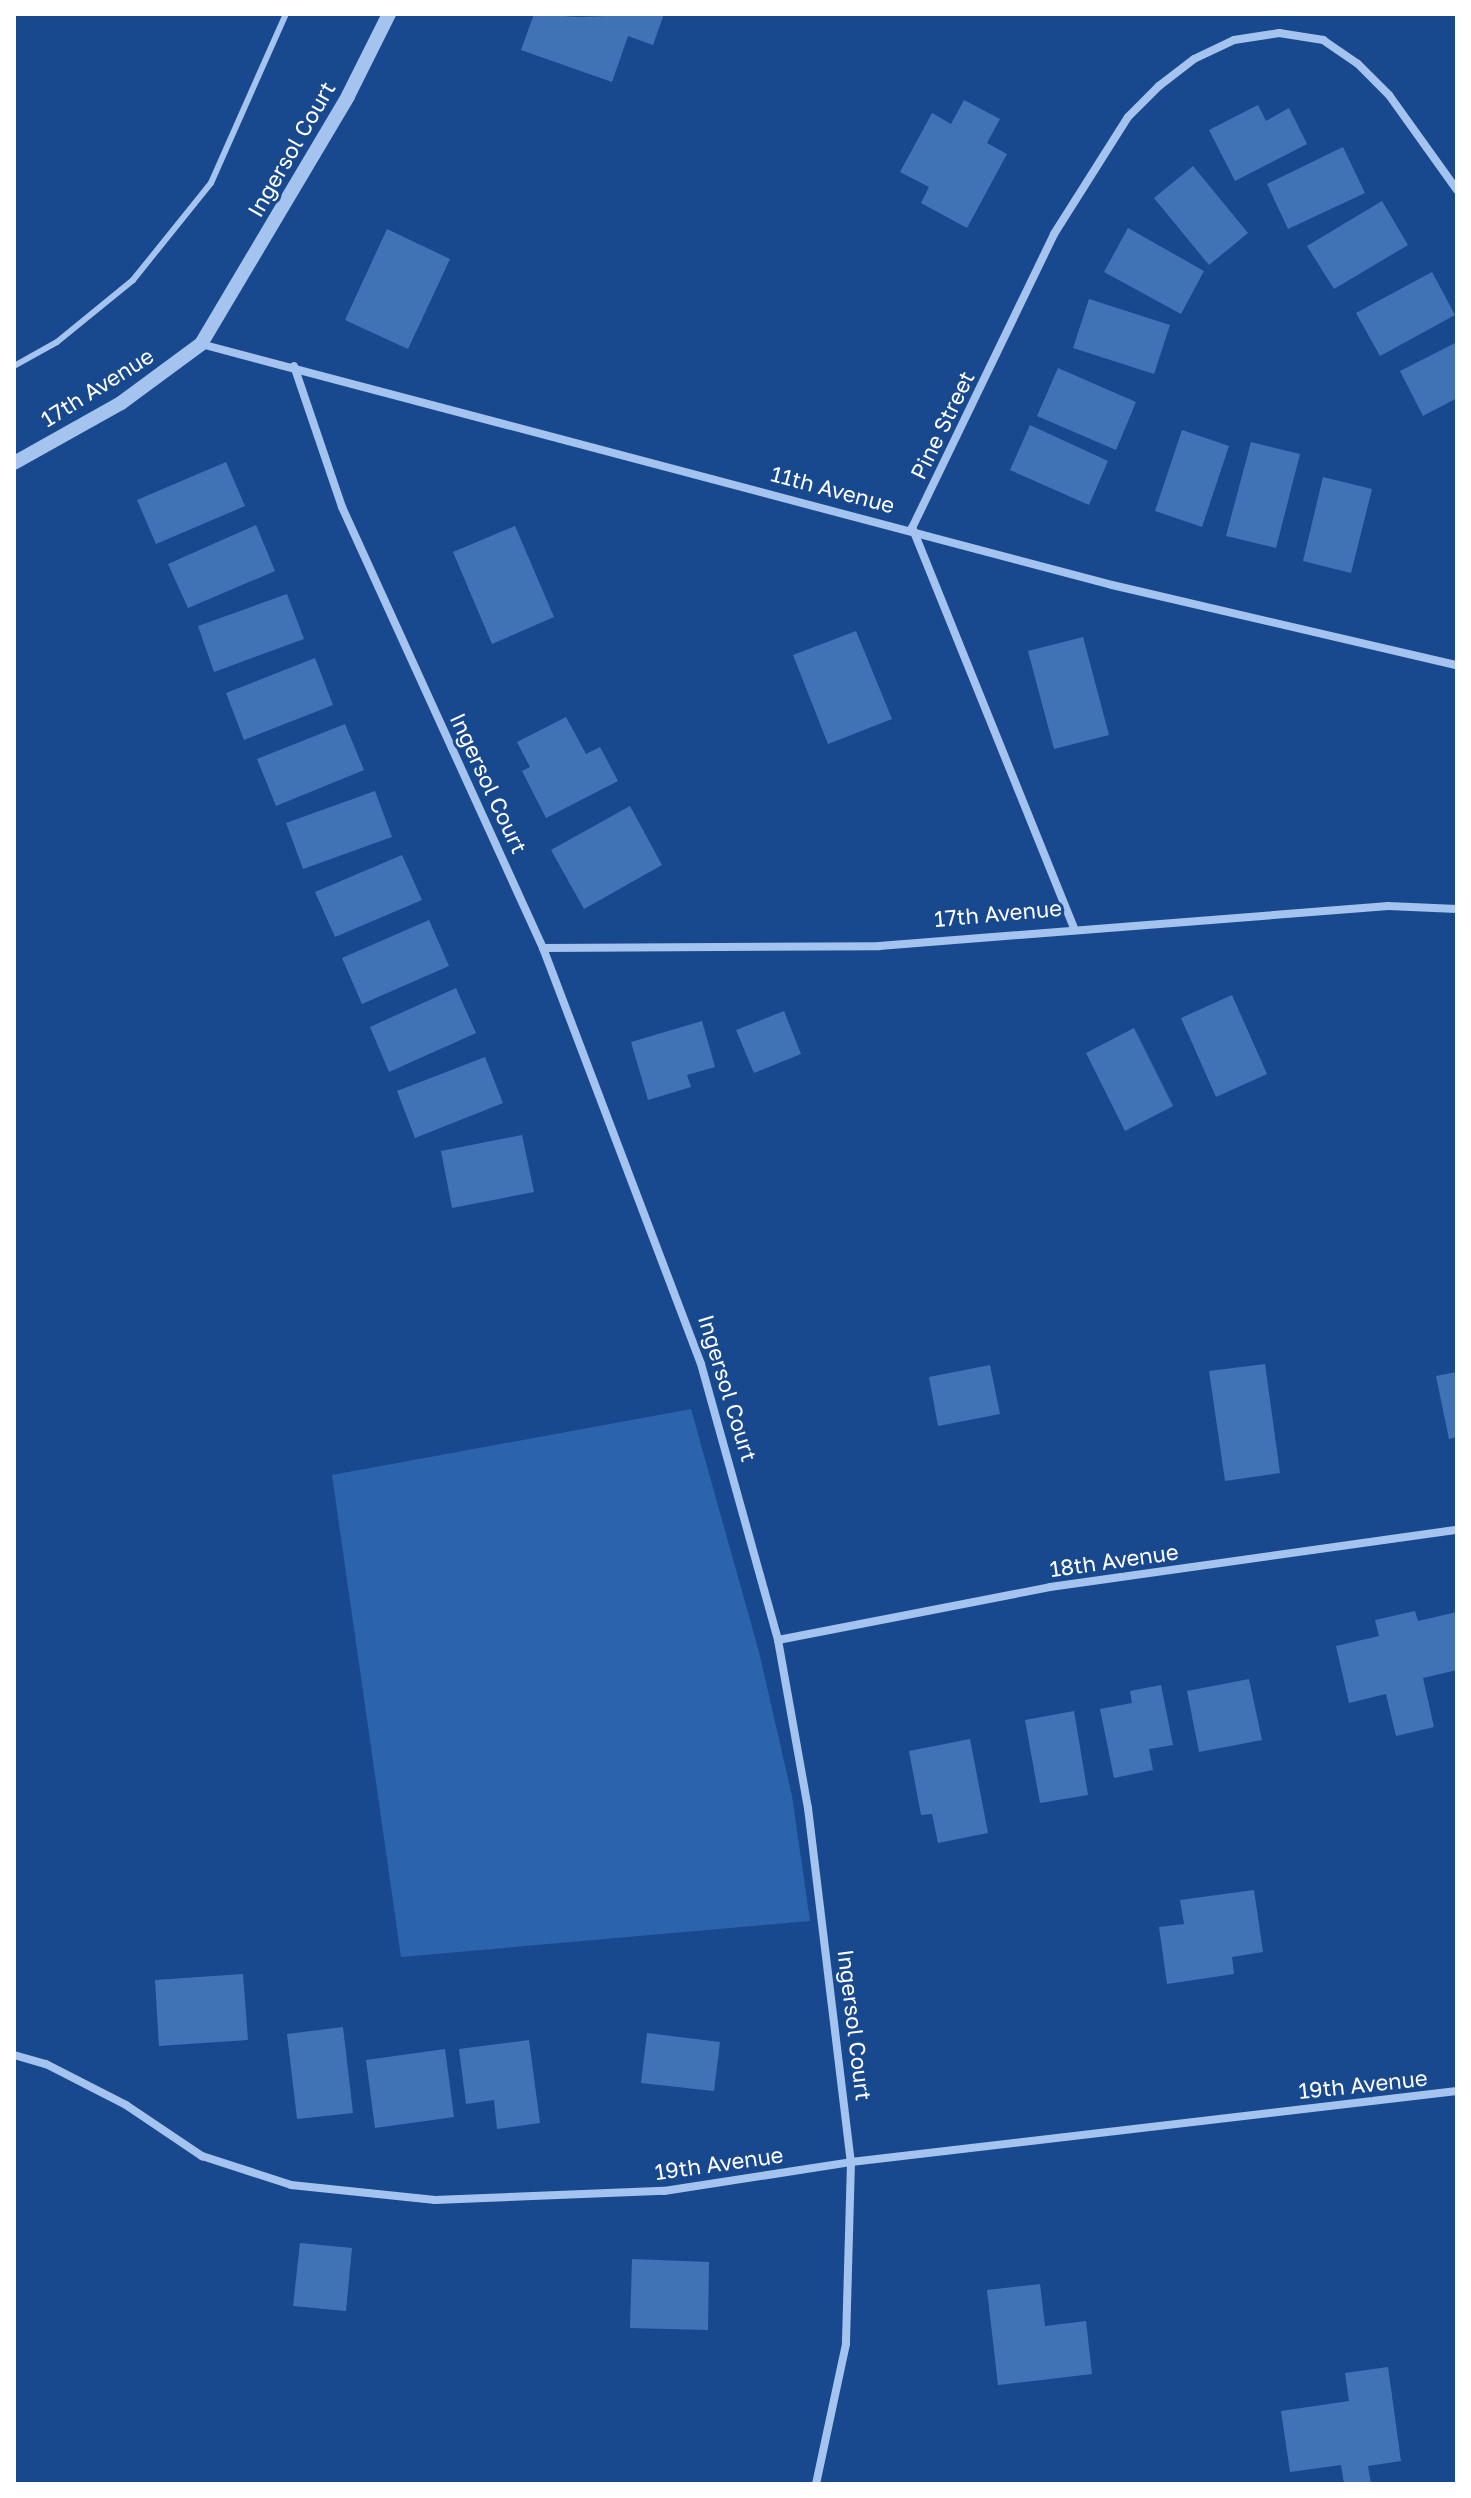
<!DOCTYPE html>
<style>
body{margin:0}
#map{position:relative;width:1471px;height:2498px;overflow:hidden;background:#18498e;font-family:"Golos Text",sans-serif}
div>[style]{position:absolute}
[style*='--x']{left:calc(var(--x)*1px);top:calc(var(--y)*1px);width:calc(var(--w)*1px);rotate:calc(var(--a)*1deg)}
.green>*{inset:0;background:#2b63ac}
.building>*{inset:0;background:#4073b6}
.service>*{height:6px;margin:-3px;padding:0 3px;transform-origin:3px;border-radius:3px;background:#a4c4ef}
.minor>*{height:8px;margin:-4px;padding:0 4px;transform-origin:4px;border-radius:4px;background:#a4c4ef}
.tertiary>*{height:14px;margin:-7px;padding:0 7px;transform-origin:7px;border-radius:7px;background:#a4c4ef}
span{translate:-50% -50%;white-space:nowrap;text-align:center;line-height:1.15;-webkit-text-stroke:6px #18498e;paint-order:stroke}
.street-label{font-size:22px;color:#fff}
.frame{position:absolute;inset:0;border:16px solid #fff;pointer-events:none}
</style>
<div id="map">
<div class="green">
<div style="clip-path:polygon(691px 1409px,759px 1652px,792px 1796px,810px 1921px,401px 1957px,332px 1475px)"></div>
</div>
<div class="building">
<div style="clip-path:polygon(534px 14px,578px 17px,664px 14px,653px 45px,628px 36px,612px 82px,521px 50px)"></div>
<div style="clip-path:polygon(964px 100px,1000px 119px,987px 143px,1007px 154px,967px 228px,921px 203px,929px 187px,900px 172px,932px 113px,951px 124px)"></div>
<div style="clip-path:polygon(1258px 105px,1266px 121px,1289px 108px,1307px 144px,1235px 181px,1209px 130px)"></div>
<div style="clip-path:polygon(1343px 147px,1365px 193px,1288px 229px,1267px 184px)"></div>
<div style="clip-path:polygon(1193px 166px,1248px 233px,1209px 265px,1154px 198px)"></div>
<div style="clip-path:polygon(1382px 201px,1408px 245px,1334px 289px,1307px 246px)"></div>
<div style="clip-path:polygon(1128px 228px,1204px 271px,1181px 314px,1104px 272px)"></div>
<div style="clip-path:polygon(387px 229px,450px 259px,408px 349px,345px 320px)"></div>
<div style="clip-path:polygon(1432px 272px,1455px 315px,1380px 356px,1356px 313px)"></div>
<div style="clip-path:polygon(1089px 299px,1170px 325px,1154px 374px,1073px 348px)"></div>
<div style="clip-path:polygon(1457px 342px,1457px 398px,1423px 416px,1400px 371px)"></div>
<div style="clip-path:polygon(1058px 368px,1136px 402px,1116px 450px,1037px 416px)"></div>
<div style="clip-path:polygon(1030px 425px,1108px 461px,1089px 505px,1010px 470px)"></div>
<div style="clip-path:polygon(1182px 430px,1229px 446px,1202px 527px,1155px 511px)"></div>
<div style="clip-path:polygon(1251px 442px,1300px 454px,1276px 548px,1226px 536px)"></div>
<div style="clip-path:polygon(226px 462px,245px 506px,156px 544px,137px 500px)"></div>
<div style="clip-path:polygon(1323px 477px,1372px 489px,1351px 573px,1303px 561px)"></div>
<div style="clip-path:polygon(256px 525px,275px 571px,188px 608px,168px 564px)"></div>
<div style="clip-path:polygon(515px 526px,554px 617px,492px 644px,453px 552px)"></div>
<div style="clip-path:polygon(287px 594px,304px 639px,214px 672px,198px 626px)"></div>
<div style="clip-path:polygon(856px 631px,892px 719px,828px 744px,793px 655px)"></div>
<div style="clip-path:polygon(1083px 637px,1109px 735px,1054px 749px,1028px 651px)"></div>
<div style="clip-path:polygon(315px 658px,333px 705px,244px 740px,226px 693px)"></div>
<div style="clip-path:polygon(566px 717px,586px 754px,600px 747px,618px 781px,546px 818px,522px 771px,530px 767px,517px 742px)"></div>
<div style="clip-path:polygon(345px 724px,364px 770px,276px 806px,257px 759px)"></div>
<div style="clip-path:polygon(375px 791px,392px 837px,303px 869px,286px 823px)"></div>
<div style="clip-path:polygon(630px 806px,662px 865px,584px 909px,551px 850px)"></div>
<div style="clip-path:polygon(402px 855px,422px 900px,335px 937px,315px 892px)"></div>
<div style="clip-path:polygon(429px 920px,449px 966px,362px 1004px,342px 958px)"></div>
<div style="clip-path:polygon(456px 988px,476px 1033px,389px 1072px,370px 1027px)"></div>
<div style="clip-path:polygon(1232px 995px,1267px 1074px,1216px 1097px,1181px 1018px)"></div>
<div style="clip-path:polygon(784px 1011px,801px 1054px,754px 1073px,736px 1030px)"></div>
<div style="clip-path:polygon(702px 1021px,715px 1067px,687px 1075px,691px 1087px,648px 1100px,631px 1042px)"></div>
<div style="clip-path:polygon(1134px 1028px,1173px 1106px,1125px 1131px,1086px 1053px)"></div>
<div style="clip-path:polygon(485px 1057px,503px 1103px,415px 1138px,397px 1091px)"></div>
<div style="clip-path:polygon(522px 1135px,534px 1192px,452px 1208px,441px 1151px)"></div>
<div style="clip-path:polygon(1265px 1364px,1280px 1473px,1225px 1481px,1209px 1371px)"></div>
<div style="clip-path:polygon(990px 1365px,1000px 1414px,938px 1426px,929px 1377px)"></div>
<div style="clip-path:polygon(1457px 1372px,1457px 1437px,1449px 1439px,1436px 1376px)"></div>
<div style="clip-path:polygon(1415px 1611px,1418px 1621px,1457px 1612px,1457px 1670px,1423px 1678px,1434px 1727px,1396px 1736px,1386px 1694px,1349px 1703px,1336px 1646px,1379px 1636px,1375px 1620px)"></div>
<div style="clip-path:polygon(1249px 1679px,1262px 1740px,1199px 1752px,1187px 1691px)"></div>
<div style="clip-path:polygon(1161px 1685px,1173px 1745px,1149px 1749px,1153px 1770px,1114px 1778px,1100px 1709px,1132px 1703px,1130px 1691px)"></div>
<div style="clip-path:polygon(1074px 1711px,1088px 1795px,1040px 1803px,1025px 1720px)"></div>
<div style="clip-path:polygon(970px 1739px,988px 1833px,938px 1843px,932px 1814px,921px 1815px,909px 1751px)"></div>
<div style="clip-path:polygon(1254px 1890px,1263px 1952px,1232px 1957px,1234px 1974px,1167px 1984px,1159px 1927px,1184px 1924px,1180px 1900px)"></div>
<div style="clip-path:polygon(243px 1974px,248px 2040px,159px 2046px,155px 1980px)"></div>
<div style="clip-path:polygon(343px 2027px,353px 2113px,297px 2119px,287px 2034px)"></div>
<div style="clip-path:polygon(647px 2033px,720px 2042px,714px 2091px,641px 2083px)"></div>
<div style="clip-path:polygon(529px 2040px,540px 2123px,497px 2129px,494px 2100px,466px 2104px,459px 2049px)"></div>
<div style="clip-path:polygon(445px 2049px,454px 2117px,375px 2128px,366px 2060px)"></div>
<div style="clip-path:polygon(300px 2243px,352px 2248px,346px 2311px,293px 2306px)"></div>
<div style="clip-path:polygon(632px 2259px,709px 2262px,708px 2330px,630px 2328px)"></div>
<div style="clip-path:polygon(1040px 2284px,1045px 2326px,1086px 2321px,1092px 2374px,998px 2385px,987px 2290px)"></div>
<div style="clip-path:polygon(1388px 2367px,1401px 2461px,1368px 2466px,1371px 2484px,1344px 2484px,1341px 2465px,1290px 2472px,1281px 2411px,1349px 2401px,1345px 2373px)"></div>
</div>
<div class="service">
<div style="--x:14;--y:366;--w:49;--a:-29.2"></div>
<div style="--x:57;--y:342;--w:98;--a:-39.2"></div>
<div style="--x:133;--y:280;--w:124;--a:-51.2"></div>
<div style="--x:211;--y:183;--w:185;--a:-66.1"></div>
</div>
<div class="minor">
<div style="--x:201;--y:344;--w:942;--a:14.82"></div>
<div style="--x:1112;--y:585;--w:354;--a:13.1"></div>
<div style="--x:294;--y:366;--w:149;--a:71.2"></div>
<div style="--x:342;--y:507;--w:485;--a:65.5"></div>
<div style="--x:543;--y:948;--w:445;--a:69.2"></div>
<div style="--x:701;--y:1364;--w:287;--a:74.4"></div>
<div style="--x:778;--y:1640;--w:171;--a:79.9"></div>
<div style="--x:808;--y:1808;--w:357;--a:83.1"></div>
<div style="--x:851;--y:2162;--w:182;--a:91.6"></div>
<div style="--x:846;--y:2344;--w:143;--a:102.1"></div>
<div style="--x:1074;--y:928;--w:432;--a:-112"></div>
<div style="--x:912;--y:528;--w:326;--a:-64.2"></div>
<div style="--x:1054;--y:234;--w:138;--a:-57.7"></div>
<div style="--x:1128;--y:117;--w:44;--a:-45"></div>
<div style="--x:1159;--y:86;--w:44;--a:-37.6"></div>
<div style="--x:1194;--y:59;--w:44;--a:-25.4"></div>
<div style="--x:1234;--y:40;--w:46;--a:-8.8"></div>
<div style="--x:1279;--y:33;--w:45;--a:9"></div>
<div style="--x:1323;--y:40;--w:42;--a:34.4"></div>
<div style="--x:1358;--y:64;--w:44;--a:45"></div>
<div style="--x:1389;--y:95;--w:117;--a:54.4"></div>
<div style="--x:543;--y:948;--w:336;--a:-0.3"></div>
<div style="--x:879;--y:946;--w:511;--a:-4.49"></div>
<div style="--x:1388;--y:906;--w:69;--a:2.5"></div>
<div style="--x:778;--y:1640;--w:277;--a:-11"></div>
<div style="--x:1050;--y:1587;--w:411;--a:-8"></div>
<div style="--x:14;--y:2055;--w:33;--a:16"></div>
<div style="--x:46;--y:2064;--w:90;--a:27.1"></div>
<div style="--x:126;--y:2105;--w:92;--a:33.9"></div>
<div style="--x:202;--y:2156;--w:94;--a:18"></div>
<div style="--x:291;--y:2185;--w:145;--a:5.9"></div>
<div style="--x:435;--y:2200;--w:229;--a:-2.3"></div>
<div style="--x:664;--y:2191;--w:189;--a:-8.8"></div>
<div style="--x:851;--y:2162;--w:610;--a:-6.68"></div>
</div>
<div class="tertiary">
<div style="--x:14;--y:463;--w:123;--a:-29.3"></div>
<div style="--x:121;--y:403;--w:99;--a:-36.4"></div>
<div style="--x:201;--y:344;--w:288;--a:-59.3"></div>
<div style="--x:348;--y:96;--w:92;--a:-63.4"></div>
</div>
<div class="street-label">
<span style="left:291px;top:149px;rotate:-60deg">Ingersol Court</span>
<span style="left:97px;top:387px;rotate:-32deg">17th Avenue</span>
<span style="left:942px;top:425px;rotate:-64deg">Pine Street</span>
<span style="left:833px;top:489px;rotate:15deg">11th Avenue</span>
<span style="left:489px;top:783px;rotate:65deg">Ingersol Court</span>
<span style="left:998px;top:913px;rotate:-5deg">17th Avenue</span>
<span style="left:728px;top:1388px;rotate:73deg">Ingersol Court</span>
<span style="left:1114px;top:1560px;rotate:-8deg">18th Avenue</span>
<span style="left:855px;top:2025px;rotate:83deg">Ingersol Court</span>
<span style="left:1363px;top:2084px;rotate:-6deg">19th Avenue</span>
<span style="left:719px;top:2163px;rotate:-8deg">19th Avenue</span>
</div>
<div class="frame"></div>
</div>
